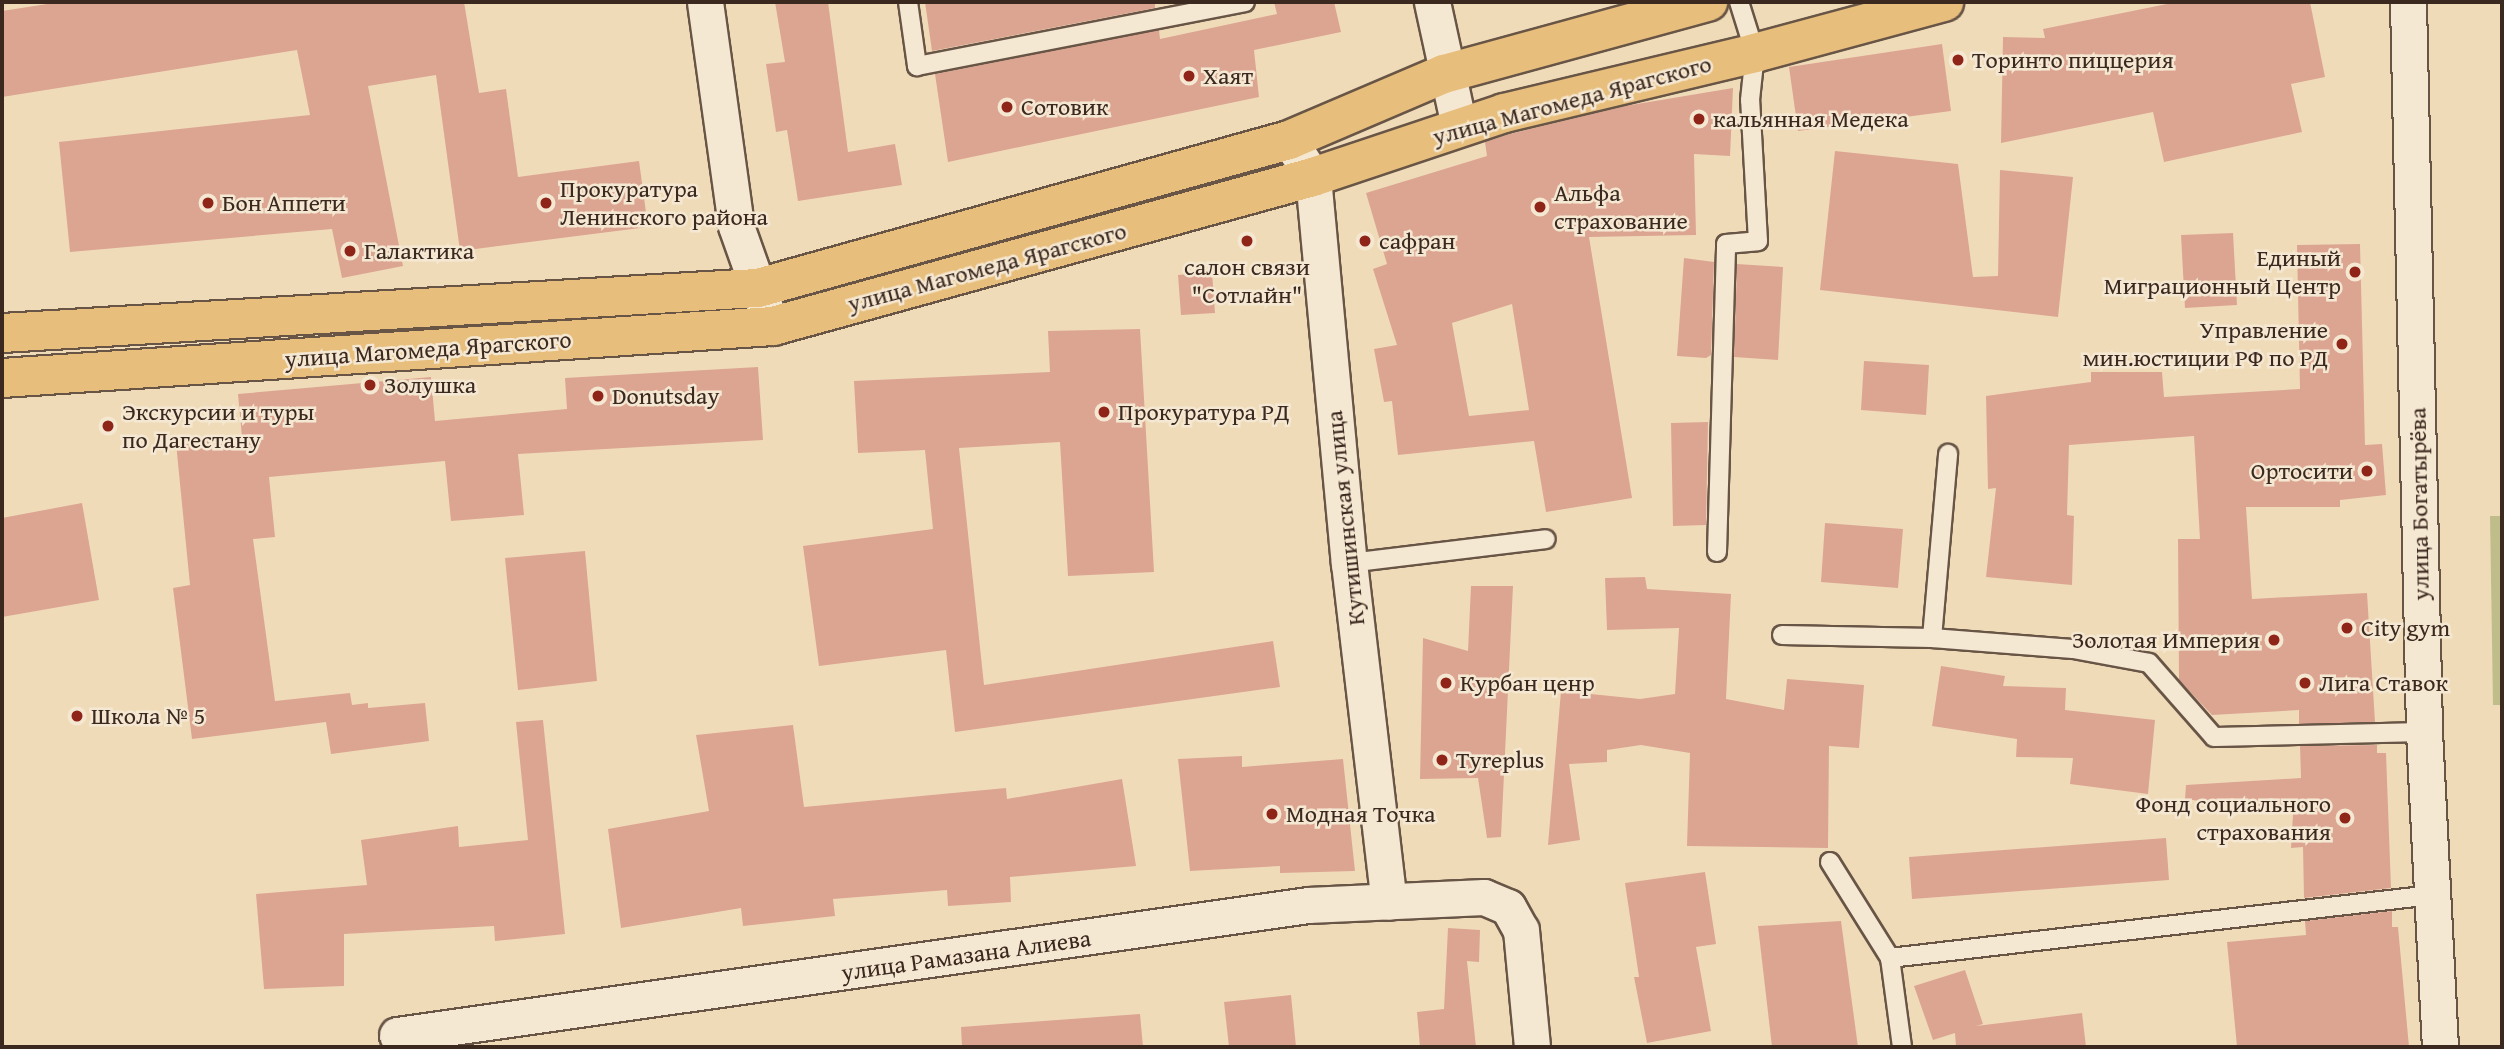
<!DOCTYPE html>
<meta charset="utf-8">
<style>
body{margin:0}
#map{position:relative;width:2504px;height:1049px;overflow:hidden;background:#f0dbb9;font-family:"Gentium Book Plus",serif}
div>[style]{position:absolute}
[style*='--x']{left:calc(var(--x)*1px);top:calc(var(--y)*1px);width:calc(var(--w)*1px);rotate:calc(var(--a)*1deg)}
.green>*{inset:0;background:#bfbe8b}
.building>*{inset:0;background:#dca592}
.roads{filter:drop-shadow(2px 0 #685546) drop-shadow(-2px 0 #685546) drop-shadow(0 2px #685546) drop-shadow(0 -2px #685546)}
.service>*{height:18px;margin:-9px;padding:0 9px;transform-origin:9px;border-radius:9px;background:#f5e8d2}
.minor>*{height:35px;margin:-17.5px;padding:0 17.5px;transform-origin:17.5px;border-radius:17.5px;background:#f5e8d2}
.primary>*{height:38px;margin:-19px;padding:0 19px;transform-origin:19px;border-radius:19px;background:#e8be7c}
.dots>*{width:19px;height:19px;translate:-50% -50%;box-sizing:border-box;border:4px solid #f5e8d2;border-radius:50%}
span{translate:-50% -50%;white-space:nowrap;text-align:center;line-height:1.15;-webkit-text-stroke:5px #f5e8d2;paint-order:stroke}
.poi-label{font-size:24px;color:#3b281f}
.left{translate:0 -50%;text-align:left}
.right{translate:-100% -50%;text-align:right}
.street-label{font-size:24px;color:#3b281f}
.frame{position:absolute;inset:0;border:4px solid #3b281f;pointer-events:none}
</style>
<div id="map">
<div class="green">
<div style="clip-path:polygon(2502px 516px,2502px 705px,2493px 705px,2490px 516px)"></div>
</div>
<div class="building">
<div style="clip-path:polygon(60px 2px,464px 2px,479px 93px,506px 89px,518px 177px,639px 161px,648px 227px,460px 251px,436px 75px,368px 86px,403px 266px,342px 278px,332px 229px,70px 252px,59px 142px,310px 115px,297px 50px,2px 97px,2px 11px)"></div>
<div style="clip-path:polygon(775px 2px,828px 2px,848px 152px,895px 144px,902px 185px,798px 201px,787px 130px,776px 132px,766px 64px,785px 62px)"></div>
<div style="clip-path:polygon(925px 2px,1155px 2px,1155px 8px,932px 51px)"></div>
<div style="clip-path:polygon(1274px 2px,1334px 2px,1341px 32px,1254px 50px,1259px 97px,948px 162px,935px 74px,1159px 30px,1160px 39px,1277px 14px)"></div>
<div style="clip-path:polygon(2177px 2px,2310px 2px,2325px 77px,2291px 84px,2302px 132px,2164px 162px,2153px 112px,2001px 143px,2003px 37px,2045px 38px,2043px 29px)"></div>
<div style="clip-path:polygon(1942px 44px,1951px 111px,1798px 131px,1789px 67px)"></div>
<div style="clip-path:polygon(evenodd,1733px 88px,1730px 156px,1694px 154px,1696px 235px,1589px 237px,1632px 498px,1546px 512px,1534px 441px,1398px 455px,1392px 401px,1384px 402px,1374px 349px,1397px 345px,1373px 269px,1387px 264px,1366px 193px,1487px 156px,1485px 142px,1510px 134px,1625px 106px,1733px 88px,1512px 304px,1529px 410px,1469px 416px,1452px 323px,1512px 304px)"></div>
<div style="clip-path:polygon(1835px 151px,1958px 164px,1973px 277px,1998px 276px,2000px 170px,2073px 177px,2058px 317px,1820px 290px)"></div>
<div style="clip-path:polygon(2233px 233px,2237px 305px,2185px 308px,2181px 235px)"></div>
<div style="clip-path:polygon(2360px 244px,2365px 445px,2382px 444px,2386px 495px,2340px 500px,2340px 507px,2246px 507px,2252px 599px,2367px 593px,2375px 722px,2299px 724px,2299px 710px,2212px 715px,2179px 680px,2178px 539px,2200px 539px,2194px 436px,2069px 445px,2067px 515px,2074px 516px,2072px 585px,1986px 577px,1996px 488px,1988px 489px,1986px 396px,2091px 382px,2091px 372px,2162px 372px,2164px 397px,2300px 389px,2297px 245px)"></div>
<div style="clip-path:polygon(1684px 258px,1714px 262px,1711px 355px,1706px 358px,1677px 356px)"></div>
<div style="clip-path:polygon(1737px 264px,1783px 267px,1778px 360px,1734px 357px)"></div>
<div style="clip-path:polygon(1212px 272px,1215px 313px,1181px 315px,1178px 275px)"></div>
<div style="clip-path:polygon(1140px 329px,1154px 572px,1068px 576px,1060px 442px,959px 448px,984px 685px,1273px 641px,1280px 687px,955px 732px,946px 650px,819px 666px,803px 546px,933px 529px,925px 450px,858px 453px,854px 381px,1050px 372px,1048px 331px)"></div>
<div style="clip-path:polygon(1864px 361px,1929px 365px,1926px 415px,1861px 410px)"></div>
<div style="clip-path:polygon(758px 367px,763px 440px,518px 454px,524px 515px,451px 521px,445px 461px,269px 477px,275px 537px,253px 539px,275px 701px,350px 693px,352px 705px,368px 703px,368px 708px,425px 703px,429px 741px,331px 754px,326px 722px,192px 739px,173px 588px,190px 585px,176px 443px,242px 437px,238px 394px,431px 377px,435px 421px,567px 409px,565px 378px)"></div>
<div style="clip-path:polygon(1708px 422px,1706px 525px,1673px 526px,1671px 423px)"></div>
<div style="clip-path:polygon(82px 503px,99px 600px,2px 617px,2px 518px)"></div>
<div style="clip-path:polygon(1825px 523px,1903px 529px,1898px 588px,1821px 582px)"></div>
<div style="clip-path:polygon(585px 551px,597px 681px,518px 690px,505px 558px)"></div>
<div style="clip-path:polygon(1645px 577px,1647px 589px,1731px 594px,1726px 699px,1784px 710px,1787px 679px,1864px 685px,1859px 748px,1829px 746px,1828px 848px,1687px 846px,1690px 753px,1641px 745px,1607px 750px,1607px 762px,1569px 764px,1580px 840px,1548px 845px,1561px 691px,1640px 699px,1675px 694px,1679px 628px,1607px 630px,1605px 578px)"></div>
<div style="clip-path:polygon(1471px 586px,1513px 586px,1501px 837px,1487px 838px,1478px 778px,1420px 779px,1423px 638px,1468px 651px)"></div>
<div style="clip-path:polygon(1941px 666px,2005px 676px,2003px 686px,2066px 688px,2065px 710px,2155px 720px,2148px 794px,2070px 784px,2073px 758px,2016px 757px,2017px 739px,1932px 726px)"></div>
<div style="clip-path:polygon(543px 720px,565px 934px,495px 941px,494px 926px,344px 934px,344px 986px,264px 989px,256px 894px,367px 885px,361px 840px,458px 826px,459px 847px,528px 840px,516px 722px)"></div>
<div style="clip-path:polygon(793px 725px,804px 807px,1006px 788px,1007px 799px,1122px 779px,1136px 866px,1010px 877px,1011px 902px,948px 906px,947px 890px,833px 899px,835px 916px,743px 926px,741px 908px,621px 928px,608px 829px,709px 811px,696px 735px)"></div>
<div style="clip-path:polygon(2377px 745px,2377px 753px,2386px 753px,2391px 888px,2304px 898px,2303px 847px,2291px 848px,2293px 814px,2185px 799px,2186px 785px,2301px 778px,2300px 746px)"></div>
<div style="clip-path:polygon(1242px 756px,1242px 767px,1343px 759px,1355px 871px,1280px 873px,1280px 866px,1190px 871px,1178px 759px)"></div>
<div style="clip-path:polygon(2166px 838px,2169px 880px,1912px 899px,1909px 857px)"></div>
<div style="clip-path:polygon(1705px 872px,1716px 944px,1696px 947px,1711px 1031px,1647px 1043px,1634px 977px,1639px 977px,1625px 883px)"></div>
<div style="clip-path:polygon(2392px 911px,2392px 927px,2398px 927px,2409px 1047px,2237px 1047px,2227px 942px,2306px 935px,2305px 921px)"></div>
<div style="clip-path:polygon(1841px 921px,1858px 1047px,1772px 1047px,1758px 926px)"></div>
<div style="clip-path:polygon(1448px 928px,1480px 930px,1479px 962px,1467px 961px,1476px 1047px,1420px 1047px,1417px 1012px,1444px 1009px)"></div>
<div style="clip-path:polygon(1965px 970px,1983px 1024px,1976px 1026px,2082px 1013px,2086px 1047px,1956px 1047px,1955px 1033px,1933px 1040px,1914px 986px)"></div>
<div style="clip-path:polygon(1291px 995px,1296px 1047px,1229px 1047px,1224px 1002px)"></div>
<div style="clip-path:polygon(1140px 1014px,1143px 1047px,962px 1047px,961px 1027px)"></div>
</div>
<div class="roads">
<div class="service">
<div style="--x:908;--y:2;--w:65;--a:82"></div>
<div style="--x:917;--y:66;--w:334;--a:-11"></div>
<div style="--x:1717;--y:552;--w:308;--a:-88.3"></div>
<div style="--x:1726;--y:244;--w:32;--a:-5"></div>
<div style="--x:1758;--y:241;--w:141;--a:-93.2"></div>
<div style="--x:1750;--y:100;--w:47;--a:-83.9"></div>
<div style="--x:1755;--y:53;--w:53;--a:-107.4"></div>
<div style="--x:1349;--y:563;--w:198;--a:-6.9"></div>
<div style="--x:1782;--y:635;--w:150;--a:1.1"></div>
<div style="--x:1932;--y:638;--w:141;--a:4.5"></div>
<div style="--x:2073;--y:649;--w:77;--a:10.4"></div>
<div style="--x:2149;--y:663;--w:98;--a:48.7"></div>
<div style="--x:2214;--y:737;--w:210;--a:-1.4"></div>
<div style="--x:1932;--y:638;--w:185;--a:-85"></div>
<div style="--x:1830;--y:862;--w:113;--a:58"></div>
<div style="--x:1890;--y:958;--w:90;--a:82.3"></div>
<div style="--x:1890;--y:958;--w:546;--a:-6.63"></div>
</div>
<div class="minor">
<div style="--x:705;--y:2;--w:226;--a:82.1"></div>
<div style="--x:736;--y:226;--w:92;--a:70.4"></div>
<div style="--x:1432;--y:2;--w:127;--a:77.7"></div>
<div style="--x:2408;--y:2;--w:730;--a:88.74"></div>
<div style="--x:2424;--y:732;--w:315;--a:87.1"></div>
<div style="--x:1289;--y:140;--w:44;--a:57"></div>
<div style="--x:1313;--y:177;--w:388;--a:84.7"></div>
<div style="--x:1349;--y:563;--w:341;--a:83.3"></div>
<div style="--x:397;--y:1035;--w:920;--a:-8.12"></div>
<div style="--x:1308;--y:905;--w:176;--a:-2.6"></div>
<div style="--x:1484;--y:897;--w:26;--a:23"></div>
<div style="--x:1508;--y:907;--w:26;--a:61"></div>
<div style="--x:1521;--y:930;--w:118;--a:84.6"></div>
</div>
<div class="primary">
<div style="--x:2;--y:333;--w:757;--a:-3.41"></div>
<div style="--x:758;--y:288;--w:551;--a:-15.57"></div>
<div style="--x:1289;--y:140;--w:168;--a:-23.1"></div>
<div style="--x:1444;--y:74;--w:274;--a:-15.3"></div>
<div style="--x:2;--y:378;--w:773;--a:-3.86"></div>
<div style="--x:773;--y:326;--w:560;--a:-15.43"></div>
<div style="--x:1313;--y:177;--w:201;--a:-18.5"></div>
<div style="--x:1504;--y:113;--w:258;--a:-13.4"></div>
<div style="--x:1755;--y:53;--w:196;--a:-15.1"></div>
</div>
</div>
<div class="dots">
<div style="left:1958px;top:60px;background:#8f2418"></div>
<div style="left:1189px;top:76px;background:#8f2418"></div>
<div style="left:1007px;top:107px;background:#8f2418"></div>
<div style="left:1699px;top:119px;background:#8f2418"></div>
<div style="left:208px;top:203px;background:#8f2418"></div>
<div style="left:546px;top:203px;background:#8f2418"></div>
<div style="left:1540px;top:207px;background:#8f2418"></div>
<div style="left:1247px;top:241px;background:#8f2418"></div>
<div style="left:1365px;top:241px;background:#8f2418"></div>
<div style="left:350px;top:251px;background:#8f2418"></div>
<div style="left:2355px;top:272px;background:#8f2418"></div>
<div style="left:2342px;top:344px;background:#8f2418"></div>
<div style="left:370px;top:385px;background:#8f2418"></div>
<div style="left:598px;top:396px;background:#8f2418"></div>
<div style="left:1104px;top:412px;background:#8f2418"></div>
<div style="left:108px;top:426px;background:#8f2418"></div>
<div style="left:2367px;top:471px;background:#8f2418"></div>
<div style="left:2347px;top:628px;background:#8f2418"></div>
<div style="left:2274px;top:640px;background:#8f2418"></div>
<div style="left:1446px;top:683px;background:#8f2418"></div>
<div style="left:2305px;top:683px;background:#8f2418"></div>
<div style="left:77px;top:716px;background:#8f2418"></div>
<div style="left:1442px;top:760px;background:#8f2418"></div>
<div style="left:1272px;top:814px;background:#8f2418"></div>
<div style="left:2345px;top:818px;background:#8f2418"></div>
</div>
<div class="poi-label">
<span class="left" style="left:1972px;top:60px">Торинто пиццерия</span>
<span class="left" style="left:1203px;top:76px">Хаят</span>
<span class="left" style="left:1021px;top:107px">Сотовик</span>
<span class="left" style="left:1713px;top:119px">кальянная Медека</span>
<span class="left" style="left:560px;top:203px">Прокуратура<br>Ленинского района</span>
<span class="left" style="left:1554px;top:207px">Альфа<br>страхование</span>
<span class="left" style="left:222px;top:203px">Бон Аппети</span>
<span class="left" style="left:1379px;top:241px">сафран</span>
<span class="left" style="left:364px;top:251px">Галактика</span>
<span class="right" style="left:2341px;top:272px">Единый<br>Миграционный Центр</span>
<span style="left:1247px;top:281px">салон связи<br>"Сотлайн"</span>
<span class="right" style="left:2328px;top:344px">Управление<br>мин.юстиции РФ по РД</span>
<span class="left" style="left:384px;top:385px">Золушка</span>
<span class="left" style="left:612px;top:396px">Donutsday</span>
<span class="left" style="left:122px;top:426px">Экскурсии и туры<br>по Дагестану</span>
<span class="left" style="left:1118px;top:412px">Прокуратура РД</span>
<span class="right" style="left:2353px;top:471px">Ортосити</span>
<span class="left" style="left:2361px;top:628px">City gym</span>
<span class="right" style="left:2260px;top:640px">Золотая Империя</span>
<span class="left" style="left:1460px;top:683px">Курбан ценр</span>
<span class="left" style="left:2319px;top:683px">Лига Ставок</span>
<span class="left" style="left:91px;top:716px">Школа № 5</span>
<span class="left" style="left:1456px;top:760px">Tyreplus</span>
<span class="right" style="left:2331px;top:818px">Фонд социального<br>страхования</span>
<span class="left" style="left:1286px;top:814px">Модная Точка</span>
</div>
<div class="street-label">
<span style="left:1572px;top:100px;rotate:-15deg">улица Магомеда Ярагского</span>
<span style="left:987px;top:267px;rotate:-15deg">улица Магомеда Ярагского</span>
<span style="left:428px;top:349px;rotate:-4deg">улица Магомеда Ярагского</span>
<span style="left:2419px;top:504px;rotate:-91deg">улица Богатырёва</span>
<span style="left:1345px;top:518px;rotate:-96deg">Кутишинская улица</span>
<span style="left:966px;top:955px;rotate:-8deg">улица Рамазана Алиева</span>
</div>
<div class="frame"></div>
</div>
